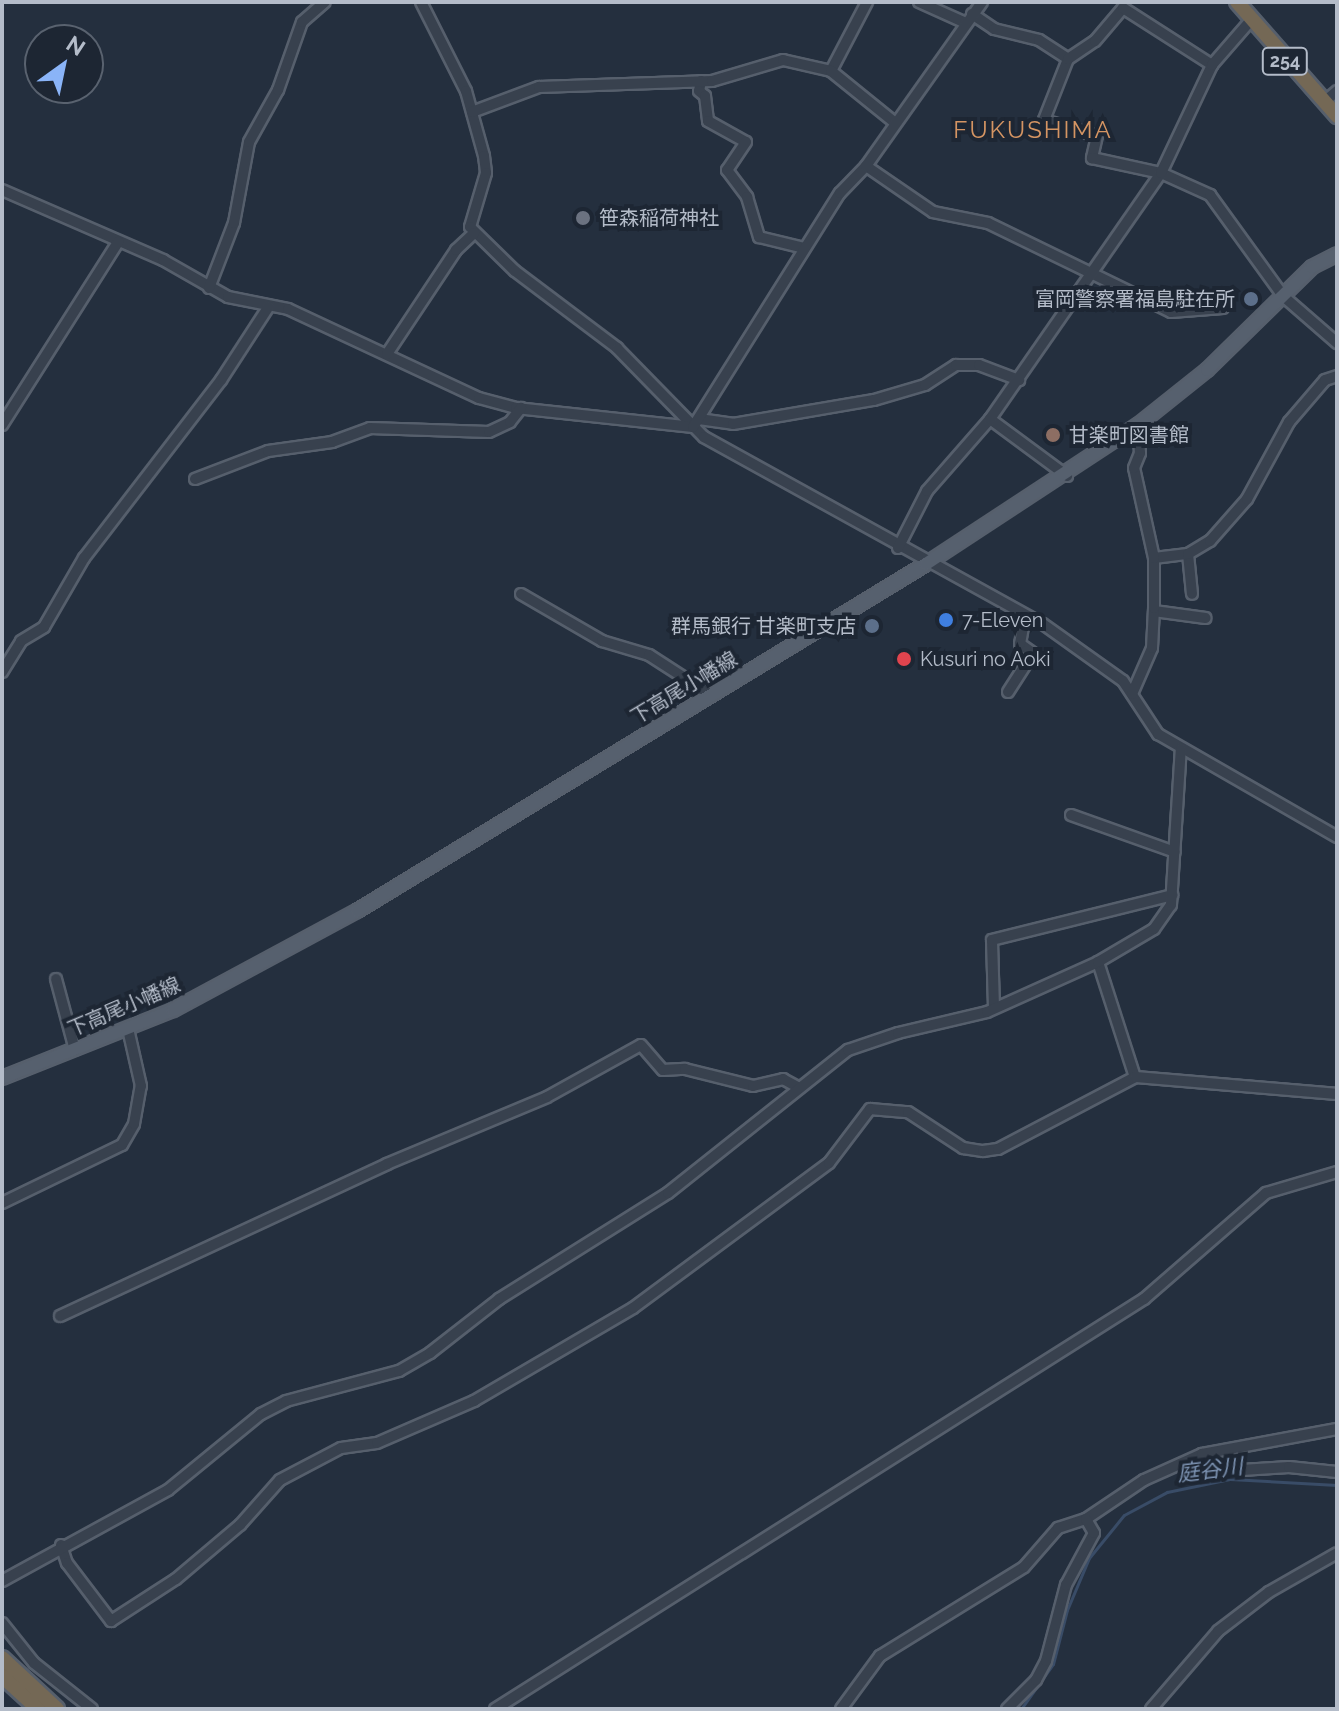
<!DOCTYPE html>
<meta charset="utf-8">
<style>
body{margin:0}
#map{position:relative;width:1339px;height:1711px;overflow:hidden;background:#242f3e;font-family:Raleway,"Noto Sans JP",sans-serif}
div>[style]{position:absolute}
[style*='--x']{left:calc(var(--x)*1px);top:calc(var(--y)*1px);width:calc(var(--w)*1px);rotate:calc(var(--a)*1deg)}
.stream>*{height:3px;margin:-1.5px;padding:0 1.5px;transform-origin:1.5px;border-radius:1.5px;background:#394c67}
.roads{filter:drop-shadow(2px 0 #565f6c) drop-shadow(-2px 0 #565f6c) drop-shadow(0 2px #565f6c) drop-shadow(0 -2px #565f6c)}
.minor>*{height:10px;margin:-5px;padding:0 5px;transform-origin:5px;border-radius:5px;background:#38414e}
.major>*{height:12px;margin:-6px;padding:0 6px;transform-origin:6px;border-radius:6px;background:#56606e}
.highway>*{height:14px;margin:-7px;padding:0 7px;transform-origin:7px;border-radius:7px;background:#746855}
.dots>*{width:22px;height:22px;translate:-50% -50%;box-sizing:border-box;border:4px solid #1d2633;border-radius:50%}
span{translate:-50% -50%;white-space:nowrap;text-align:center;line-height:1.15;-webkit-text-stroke:8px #1d2633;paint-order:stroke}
.shield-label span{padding:2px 6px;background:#1d2633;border:2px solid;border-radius:6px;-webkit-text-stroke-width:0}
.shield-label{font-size:18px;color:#b4bcc9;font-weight:700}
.poi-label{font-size:20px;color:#b4bcc9}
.left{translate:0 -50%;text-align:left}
.right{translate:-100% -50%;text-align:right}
.street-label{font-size:20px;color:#b4bcc9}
.water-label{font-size:22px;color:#7c92b1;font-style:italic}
.quarter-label{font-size:24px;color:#d59563;letter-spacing:2px}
.frame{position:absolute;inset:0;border:4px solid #b4bcc9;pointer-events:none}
.north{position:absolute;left:24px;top:24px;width:80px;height:80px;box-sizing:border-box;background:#1d2633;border:2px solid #59626f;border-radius:50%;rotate:33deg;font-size:22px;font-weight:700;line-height:32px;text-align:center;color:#b4bcc9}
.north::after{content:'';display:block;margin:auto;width:28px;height:36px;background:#8ab4f8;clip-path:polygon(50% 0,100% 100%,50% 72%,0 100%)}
</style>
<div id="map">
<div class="stream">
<div style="--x:1021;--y:1709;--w:55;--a:-54.6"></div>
<div style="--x:1053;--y:1664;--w:56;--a:-75.5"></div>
<div style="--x:1067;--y:1610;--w:56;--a:-67.1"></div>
<div style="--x:1089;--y:1558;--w:55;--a:-50.9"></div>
<div style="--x:1124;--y:1515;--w:49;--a:-28.1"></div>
<div style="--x:1167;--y:1492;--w:64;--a:-11.7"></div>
<div style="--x:1230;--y:1479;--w:107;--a:3.2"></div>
</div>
<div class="roads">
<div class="minor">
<div style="--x:421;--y:2;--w:100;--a:63.2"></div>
<div style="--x:466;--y:91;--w:67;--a:74.5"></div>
<div style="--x:484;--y:156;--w:17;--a:83"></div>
<div style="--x:486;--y:173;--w:56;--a:106.5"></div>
<div style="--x:470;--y:227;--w:63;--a:44.4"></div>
<div style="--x:515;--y:271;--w:128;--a:37"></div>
<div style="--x:617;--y:348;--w:124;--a:45.7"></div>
<div style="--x:704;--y:437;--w:387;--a:28.9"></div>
<div style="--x:1043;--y:624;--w:98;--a:35.5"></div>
<div style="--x:1123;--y:681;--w:64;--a:56.6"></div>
<div style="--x:1158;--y:734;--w:207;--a:29.9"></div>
<div style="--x:919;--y:2;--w:51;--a:24.1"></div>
<div style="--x:972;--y:14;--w:27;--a:34"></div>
<div style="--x:994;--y:29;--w:46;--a:13.7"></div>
<div style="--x:1039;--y:40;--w:35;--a:33"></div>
<div style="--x:1068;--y:59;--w:66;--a:111.5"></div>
<div style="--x:1044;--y:120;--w:55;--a:16.8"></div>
<div style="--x:1097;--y:136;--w:23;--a:103"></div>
<div style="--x:1092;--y:158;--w:71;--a:12.3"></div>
<div style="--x:1161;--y:173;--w:54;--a:24.2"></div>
<div style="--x:1210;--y:195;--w:125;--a:54.1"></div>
<div style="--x:1283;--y:296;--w:72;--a:41"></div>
<div style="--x:1068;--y:59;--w:32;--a:-34"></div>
<div style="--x:1095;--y:41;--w:43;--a:-49.7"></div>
<div style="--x:1123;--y:8;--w:106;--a:32.6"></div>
<div style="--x:831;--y:71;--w:78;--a:-62.4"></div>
<div style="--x:701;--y:81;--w:10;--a:101"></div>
<div style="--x:699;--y:91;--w:8;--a:40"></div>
<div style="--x:705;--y:96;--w:25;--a:83"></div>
<div style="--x:708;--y:121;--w:43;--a:28.9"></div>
<div style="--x:746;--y:142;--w:34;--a:124"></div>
<div style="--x:727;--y:170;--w:34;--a:53"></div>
<div style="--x:747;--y:197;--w:42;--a:73.3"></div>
<div style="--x:759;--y:237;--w:46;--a:13.7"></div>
<div style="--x:1324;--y:102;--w:17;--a:-40"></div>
<div style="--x:472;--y:112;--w:72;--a:-20.5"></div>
<div style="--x:539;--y:87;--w:173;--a:-2"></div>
<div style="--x:712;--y:81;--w:74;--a:-16.5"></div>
<div style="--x:783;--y:60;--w:49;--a:12.9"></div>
<div style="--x:831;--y:71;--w:81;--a:39"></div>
<div style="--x:866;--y:166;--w:81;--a:34.5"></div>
<div style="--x:933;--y:212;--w:56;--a:11.3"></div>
<div style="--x:988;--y:223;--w:203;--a:25.9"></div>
<div style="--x:1171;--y:312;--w:52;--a:-4.4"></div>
<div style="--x:2;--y:190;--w:176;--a:23.5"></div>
<div style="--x:163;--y:260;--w:75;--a:29.6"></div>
<div style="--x:228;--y:297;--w:61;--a:11.3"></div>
<div style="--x:288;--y:309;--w:211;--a:25"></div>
<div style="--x:479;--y:398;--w:38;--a:15"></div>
<div style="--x:516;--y:408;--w:178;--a:6.1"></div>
<div style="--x:209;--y:288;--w:70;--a:-69"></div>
<div style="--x:234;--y:223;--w:82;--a:-79.5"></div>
<div style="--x:249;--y:142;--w:60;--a:-60.9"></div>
<div style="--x:278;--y:90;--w:72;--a:-70.6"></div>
<div style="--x:302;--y:22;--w:30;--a:-41"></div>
<div style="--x:387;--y:354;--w:125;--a:-56.4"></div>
<div style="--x:456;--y:250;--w:25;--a:-43"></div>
<div style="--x:699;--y:419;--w:34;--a:8"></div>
<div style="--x:733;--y:424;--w:143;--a:-9.7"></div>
<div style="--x:874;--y:400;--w:53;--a:-16.4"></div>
<div style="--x:925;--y:385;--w:37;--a:-33"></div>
<div style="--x:956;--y:365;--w:23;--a:0"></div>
<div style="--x:979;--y:365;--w:43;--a:20.6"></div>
<div style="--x:990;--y:419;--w:96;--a:36.5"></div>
<div style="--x:2;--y:425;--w:217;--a:-57.6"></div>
<div style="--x:693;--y:427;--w:276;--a:-57.9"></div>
<div style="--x:840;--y:193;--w:37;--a:-46"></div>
<div style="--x:866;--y:166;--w:201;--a:-54.7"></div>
<div style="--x:195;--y:479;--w:78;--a:-21"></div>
<div style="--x:268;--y:451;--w:65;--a:-8"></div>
<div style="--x:332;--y:442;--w:40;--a:-20.2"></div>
<div style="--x:370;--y:428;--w:119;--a:1.9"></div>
<div style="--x:489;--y:432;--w:23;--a:-25"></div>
<div style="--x:510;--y:422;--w:18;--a:-52"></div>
<div style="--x:898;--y:548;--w:64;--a:-63"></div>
<div style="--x:927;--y:491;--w:96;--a:-48.8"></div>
<div style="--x:990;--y:419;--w:300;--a:-55.2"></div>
<div style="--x:1161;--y:173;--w:119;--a:-64.7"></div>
<div style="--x:1212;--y:65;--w:60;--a:-49.1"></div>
<div style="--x:1188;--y:554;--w:40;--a:84.3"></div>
<div style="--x:1154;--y:558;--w:34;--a:-7"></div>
<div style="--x:1188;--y:554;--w:26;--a:-31"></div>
<div style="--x:1210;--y:541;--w:56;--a:-48.6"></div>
<div style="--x:1247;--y:499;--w:88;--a:-61.4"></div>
<div style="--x:1289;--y:422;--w:55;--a:-49.4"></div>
<div style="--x:1325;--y:380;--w:13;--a:-18"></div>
<div style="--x:521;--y:594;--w:94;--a:30.1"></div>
<div style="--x:602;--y:641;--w:49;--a:16.6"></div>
<div style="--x:649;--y:655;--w:74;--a:32.8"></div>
<div style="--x:1154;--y:611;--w:52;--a:7.7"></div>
<div style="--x:2;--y:672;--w:36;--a:-58"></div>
<div style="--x:21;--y:641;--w:27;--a:-31"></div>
<div style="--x:44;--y:627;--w:80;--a:-59.9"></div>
<div style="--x:84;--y:558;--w:225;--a:-52.4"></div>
<div style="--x:221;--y:380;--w:88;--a:-57"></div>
<div style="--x:1008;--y:692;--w:46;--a:-57.3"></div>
<div style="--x:1033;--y:653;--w:16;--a:-145"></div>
<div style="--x:1020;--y:644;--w:29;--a:-80"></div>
<div style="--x:1132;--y:694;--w:50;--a:-66.5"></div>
<div style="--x:1152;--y:648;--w:40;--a:-87.1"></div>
<div style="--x:1154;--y:608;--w:50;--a:-90"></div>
<div style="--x:1154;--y:558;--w:92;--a:-102.5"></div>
<div style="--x:1134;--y:468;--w:16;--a:-68"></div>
<div style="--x:1140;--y:453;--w:28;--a:-94"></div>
<div style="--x:1071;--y:815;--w:110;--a:19.6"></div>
<div style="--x:1098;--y:962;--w:121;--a:72.2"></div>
<div style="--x:56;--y:979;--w:73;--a:75"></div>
<div style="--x:994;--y:1008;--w:68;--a:-91.7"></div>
<div style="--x:992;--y:940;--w:186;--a:-14"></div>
<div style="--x:2;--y:1203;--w:133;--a:-25.8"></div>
<div style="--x:122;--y:1145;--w:24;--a:-60"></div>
<div style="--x:134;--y:1124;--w:39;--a:-80"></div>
<div style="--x:141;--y:1086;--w:58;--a:-102.8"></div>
<div style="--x:60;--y:1316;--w:361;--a:-24.9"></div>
<div style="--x:387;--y:1164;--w:173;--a:-22.7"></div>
<div style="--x:547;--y:1097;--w:107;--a:-29"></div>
<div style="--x:641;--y:1045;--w:33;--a:49"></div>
<div style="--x:663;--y:1070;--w:22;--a:-3"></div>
<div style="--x:685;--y:1069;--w:70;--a:14"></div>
<div style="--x:753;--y:1086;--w:31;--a:-13"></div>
<div style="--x:783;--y:1079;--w:18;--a:29"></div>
<div style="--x:1202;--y:1454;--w:20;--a:66"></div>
<div style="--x:1210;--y:1472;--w:79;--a:-3.6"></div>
<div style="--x:1289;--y:1467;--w:48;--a:5.9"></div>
<div style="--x:61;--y:1545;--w:19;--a:72"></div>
<div style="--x:67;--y:1563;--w:73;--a:52.8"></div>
<div style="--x:111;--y:1621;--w:77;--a:-32.9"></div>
<div style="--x:176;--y:1579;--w:84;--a:-40.2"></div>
<div style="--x:240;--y:1525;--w:60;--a:-48.4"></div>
<div style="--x:280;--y:1480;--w:69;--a:-27.7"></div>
<div style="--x:341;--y:1448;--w:36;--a:-8"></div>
<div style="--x:377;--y:1443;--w:106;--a:-23.4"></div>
<div style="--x:474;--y:1401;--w:184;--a:-30.3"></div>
<div style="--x:633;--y:1308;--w:244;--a:-36.5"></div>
<div style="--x:829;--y:1163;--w:68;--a:-52.8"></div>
<div style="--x:870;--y:1109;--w:38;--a:5"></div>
<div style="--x:908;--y:1112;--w:66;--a:33.2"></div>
<div style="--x:963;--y:1148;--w:20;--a:9"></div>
<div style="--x:983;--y:1151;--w:15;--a:-8"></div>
<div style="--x:998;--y:1149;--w:155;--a:-27.7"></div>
<div style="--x:1135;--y:1077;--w:203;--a:4.8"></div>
<div style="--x:2;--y:1581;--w:189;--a:-28.7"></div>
<div style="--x:168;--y:1490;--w:120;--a:-39.3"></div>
<div style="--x:261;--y:1414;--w:28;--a:-27"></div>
<div style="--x:286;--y:1401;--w:117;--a:-14.9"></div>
<div style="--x:399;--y:1371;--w:36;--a:-30"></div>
<div style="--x:430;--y:1353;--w:88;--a:-38"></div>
<div style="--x:499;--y:1299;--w:199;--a:-32.1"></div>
<div style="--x:668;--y:1193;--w:230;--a:-38.5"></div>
<div style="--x:848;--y:1050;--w:53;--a:-18.8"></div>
<div style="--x:898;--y:1033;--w:91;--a:-13.3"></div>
<div style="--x:987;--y:1012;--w:122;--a:-24.2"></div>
<div style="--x:1098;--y:962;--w:65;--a:-30.5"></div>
<div style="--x:1154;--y:929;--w:29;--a:-55"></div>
<div style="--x:1171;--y:905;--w:157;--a:-86.4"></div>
<div style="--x:2;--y:1623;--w:51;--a:51.3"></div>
<div style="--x:34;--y:1663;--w:74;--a:38.4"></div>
<div style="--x:495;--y:1709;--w:768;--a:-32.28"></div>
<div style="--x:1144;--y:1299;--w:162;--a:-41"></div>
<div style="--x:1266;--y:1193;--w:74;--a:-16.5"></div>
<div style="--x:841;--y:1709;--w:66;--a:-53.7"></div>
<div style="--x:880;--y:1656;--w:169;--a:-31.7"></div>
<div style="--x:1024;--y:1567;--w:52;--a:-48.9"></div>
<div style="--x:1058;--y:1528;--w:29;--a:-18"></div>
<div style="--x:1086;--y:1519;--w:70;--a:-33.9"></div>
<div style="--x:1144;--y:1480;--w:64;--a:-24.1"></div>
<div style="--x:1202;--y:1454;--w:137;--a:-10.5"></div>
<div style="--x:1007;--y:1709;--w:41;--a:-45"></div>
<div style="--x:1036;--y:1680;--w:21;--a:-62"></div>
<div style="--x:1046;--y:1661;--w:79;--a:-75.3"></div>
<div style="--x:1066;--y:1585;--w:59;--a:-61.7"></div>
<div style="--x:1094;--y:1533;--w:16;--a:-120"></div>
<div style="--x:1151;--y:1709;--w:103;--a:-49.3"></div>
<div style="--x:1218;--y:1631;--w:64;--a:-37.4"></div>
<div style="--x:1269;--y:1592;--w:78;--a:-29.8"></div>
</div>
<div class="major">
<div style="--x:2;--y:1078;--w:184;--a:-21.7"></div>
<div style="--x:173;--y:1010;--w:209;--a:-28.3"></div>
<div style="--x:357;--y:911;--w:666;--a:-31.38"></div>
<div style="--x:926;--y:564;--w:254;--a:-33.3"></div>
<div style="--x:1138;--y:425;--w:88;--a:-38.6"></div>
<div style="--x:1207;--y:370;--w:147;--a:-44.4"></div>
<div style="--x:1312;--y:267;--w:28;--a:-27"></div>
</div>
<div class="highway">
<div style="--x:1237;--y:2;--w:152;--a:48.7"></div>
<div style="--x:2;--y:1658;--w:75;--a:42.8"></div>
<div style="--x:2;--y:1676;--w:49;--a:42.5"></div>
</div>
</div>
<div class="dots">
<div style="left:583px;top:218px;background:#6b7280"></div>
<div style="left:1251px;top:299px;background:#5c6f8a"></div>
<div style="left:1053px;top:435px;background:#8d6e63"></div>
<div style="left:946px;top:620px;background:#3f7fe0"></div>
<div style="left:872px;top:626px;background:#5c6f8a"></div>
<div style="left:904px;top:659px;background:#e0444e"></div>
</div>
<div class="shield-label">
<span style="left:1285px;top:61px">254</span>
</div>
<div class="poi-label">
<span class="left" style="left:599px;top:218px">笹森稲荷神社</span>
<span class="right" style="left:1235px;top:299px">富岡警察署福島駐在所</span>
<span class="left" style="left:1069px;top:435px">甘楽町図書館</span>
<span class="left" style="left:962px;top:620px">7-Eleven</span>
<span class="right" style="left:856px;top:626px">群馬銀行 甘楽町支店</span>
<span class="left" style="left:920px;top:659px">Kusuri no Aoki</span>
</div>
<div class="street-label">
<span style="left:684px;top:688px;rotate:-31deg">下高尾小幡線</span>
<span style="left:124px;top:1007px;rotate:-23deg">下高尾小幡線</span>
</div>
<div class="water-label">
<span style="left:1210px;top:1470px;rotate:-7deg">庭谷川</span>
</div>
<div class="quarter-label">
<span style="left:1033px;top:130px">FUKUSHIMA</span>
</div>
<div class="frame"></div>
<div class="north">N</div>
</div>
